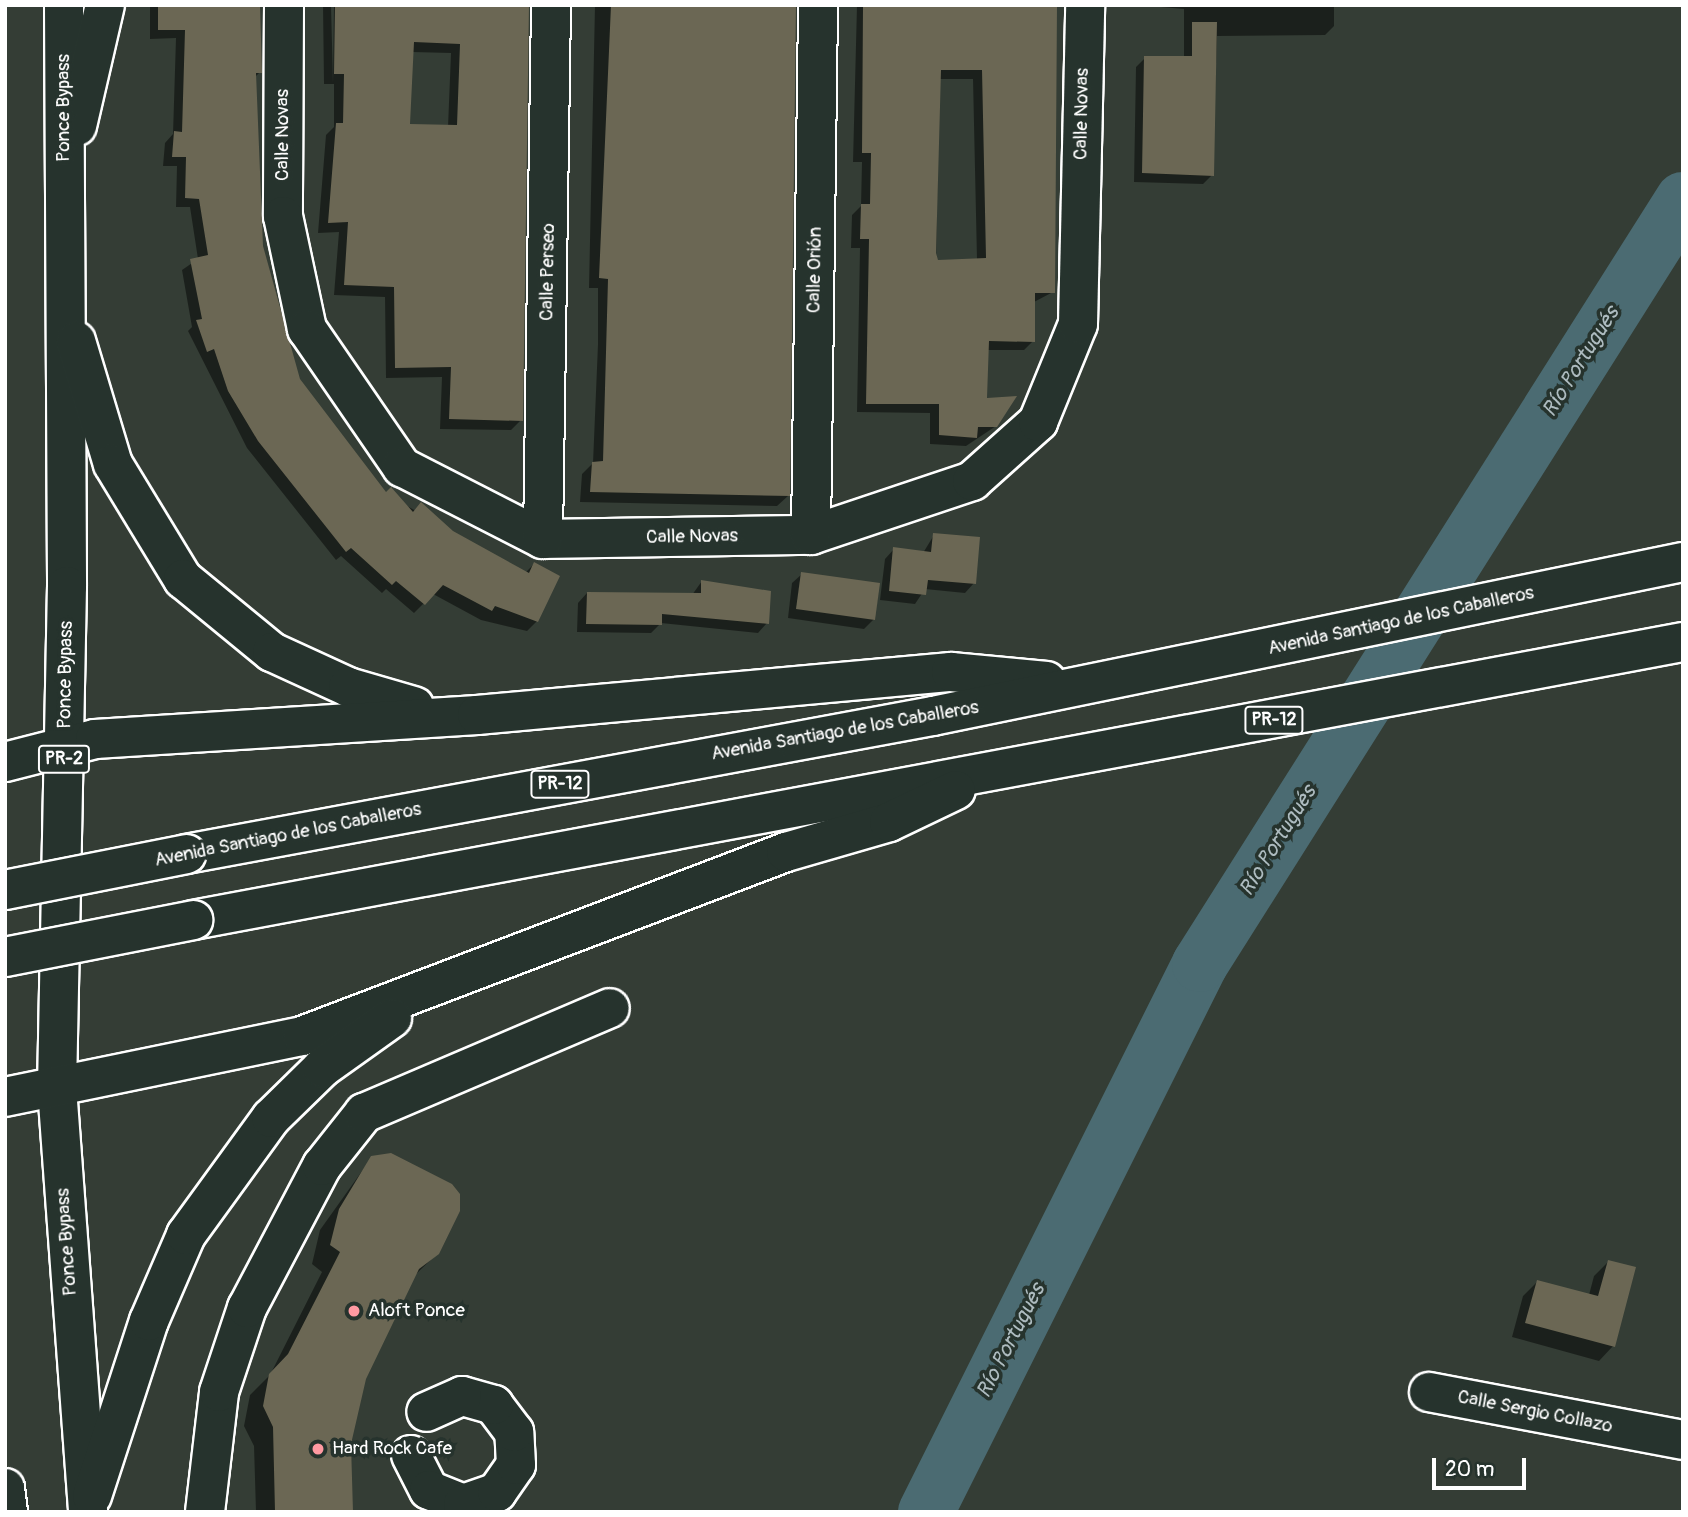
<!DOCTYPE html>
<meta charset="utf-8">
<style>
body{margin:0}
#map{position:relative;width:1688px;height:1517px;overflow:hidden;background:#343d35;font-family:Pangolin,sans-serif}
div>[style]{position:absolute}
[style*='--x']{left:calc(var(--x)*1px);top:calc(var(--y)*1px);width:calc(var(--w)*1px);rotate:calc(var(--a)*1deg)}
.shadow>*{inset:0;background:#0007}
.river>*{height:56px;margin:-28px;padding:0 28px;transform-origin:28px;border-radius:28px;background:#4b6b72}
.building>*{inset:0;background:#6b6754}
.roads{filter:drop-shadow(2px 0 #fff) drop-shadow(-2px 0 #fff) drop-shadow(0 2px #fff) drop-shadow(0 -2px #fff)}
.minor>*{height:38px;margin:-19px;padding:0 19px;transform-origin:19px;border-radius:19px;background:#26332d}
.highway>*{height:38px;margin:-19px;padding:0 19px;transform-origin:19px;border-radius:19px;background:#26332d}
.bridges{filter:drop-shadow(2px 0 #fff) drop-shadow(-2px 0 #fff) drop-shadow(0 2px #fff) drop-shadow(0 -2px #fff)}
.highway-bridge>*{height:38px;margin:-19px;padding:0 19px;transform-origin:19px;border-radius:19px;background:#26332d}
.dots>*{width:19px;height:19px;translate:-50% -50%;box-sizing:border-box;border:4px solid #26332d;border-radius:50%}
span{translate:-50% -50%;white-space:nowrap;text-align:center;line-height:1.15;-webkit-text-stroke:7px #26332d;paint-order:stroke}
.shield-label span{padding:2px 5px;background:#26332d;border:2px solid;border-radius:5px;-webkit-text-stroke-width:0}
.shield-label{font-size:18px;color:#fff;font-weight:700}
.street-label{font-size:19px;color:#fff}
.poi-label{font-size:19px;color:#fff}
.left{translate:0 -50%;text-align:left}
.water-label{font-size:21px;color:#aebcc0;font-style:italic}
.frame{position:absolute;inset:0;border:7px solid #fff;pointer-events:none}
.scale{position:absolute;left:1432px;top:1458px;width:94px;height:32px;box-sizing:border-box;border:4px solid #fff;border-top:0;padding-left:9px;font-size:21px;line-height:24px;white-space:nowrap;color:#fff;-webkit-text-stroke:5px #26332d;paint-order:stroke}
</style>
<div id="map">
<div class="shadow">
<div style="clip-path:polygon(150px 5px,260px 5px,260px 72px,254px 78px,261px 247px,299px 380px,386px 494px,525px 573px,534px 564px,537px 621px,527px 631px,481px 620px,433px 594px,414px 613px,386px 589px,382px 593px,341px 556px,336px 560px,247px 448px,188px 331px,192px 327px,182px 270px,198px 259px,190px 207px,176px 207px,177px 166px,163px 166px,165px 143px,173px 134px,176px 38px,150px 39px)"></div>
<div style="clip-path:polygon(evenodd,323px 5px,331px 5px,333px 83px,334px 5px,528px 5px,521px 420px,511px 430px,440px 429px,442px 377px,386px 378px,385px 297px,334px 295px,339px 232px,318px 233px,326px 135px,334px 127px,334px 84px,324px 84px,323px 5px,412px 52px,451px 53px,448px 127px,409px 126px,412px 52px)"></div>
<div style="clip-path:polygon(595px 5px,795px 5px,788px 496px,777px 506px,580px 502px,582px 474px,593px 463px,598px 344px,598px 288px,589px 288px)"></div>
<div style="clip-path:polygon(evenodd,857px 5px,1054px 5px,1053px 292px,1034px 302px,1033px 341px,1024px 350px,987px 350px,985px 400px,996px 426px,966px 446px,930px 444px,930px 413px,857px 412px,860px 248px,851px 248px,852px 215px,861px 206px,862px 162px,853px 162px,857px 5px,939px 79px,973px 79px,977px 260px,936px 261px,939px 79px)"></div>
<div style="clip-path:polygon(1138px 5px,1334px 5px,1334px 26px,1325px 35px,1217px 36px,1212px 175px,1203px 184px,1134px 182px,1136px 67px,1145px 58px,1184px 58px,1184px 9px)"></div>
<div style="clip-path:polygon(934px 535px,974px 583px,965px 593px,925px 589px,915px 604px,880px 600px,885px 559px,894px 549px,923px 553px)"></div>
<div style="clip-path:polygon(802px 574px,874px 619px,864px 629px,788px 618px,792px 583px)"></div>
<div style="clip-path:polygon(702px 581px,767px 623px,758px 633px,661px 623px,651px 633px,577px 632px,578px 603px,587px 593px,692px 595px)"></div>
<div style="clip-path:polygon(372px 1157px,438px 1253px,414px 1276px,365px 1379px,350px 1444px,351px 1512px,256px 1512px,254px 1446px,244px 1426px,250px 1395px,270px 1375px,322px 1272px,312px 1264px,320px 1230px)"></div>
<div style="clip-path:polygon(1608px 1262px,1613px 1346px,1599px 1361px,1512px 1337px,1523px 1296px,1537px 1282px,1589px 1295px,1594px 1276px)"></div>
</div>
<div class="river">
<div style="--x:926;--y:1512;--w:613;--a:-63.43"></div>
<div style="--x:1200;--y:964;--w:904;--a:-57.7"></div>
</div>
<div class="building">
<div style="clip-path:polygon(158px 5px,260px 5px,262px 73px,256px 73px,263px 246px,300px 379px,386px 492px,391px 487px,413px 512px,421px 502px,453px 531px,529px 573px,534px 562px,560px 576px,538px 622px,495px 606px,492px 611px,443px 585px,425px 605px,396px 581px,392px 585px,351px 548px,346px 552px,258px 441px,228px 391px,214px 349px,207px 352px,196px 320px,202px 319px,190px 259px,208px 255px,199px 199px,185px 198px,186px 157px,172px 157px,174px 131px,182px 132px,185px 30px,158px 30px)"></div>
<div style="clip-path:polygon(evenodd,335px 5px,529px 5px,523px 421px,449px 419px,451px 367px,395px 368px,394px 287px,344px 285px,348px 222px,328px 223px,336px 123px,343px 123px,344px 74px,334px 74px,335px 5px,414px 42px,460px 44px,457px 125px,410px 124px,414px 42px)"></div>
<div style="clip-path:polygon(611px 5px,796px 5px,790px 496px,590px 492px,592px 462px,603px 461px,608px 279px,599px 278px)"></div>
<div style="clip-path:polygon(evenodd,863px 5px,1057px 5px,1055px 293px,1035px 293px,1035px 342px,989px 341px,987px 398px,1017px 396px,997px 427px,978px 427px,977px 438px,939px 435px,939px 404px,866px 404px,869px 239px,860px 239px,861px 204px,870px 204px,871px 153px,862px 153px,863px 5px,941px 70px,982px 70px,986px 258px,938px 260px,936px 253px,941px 70px)"></div>
<div style="clip-path:polygon(1192px 22px,1217px 22px,1214px 176px,1142px 173px,1144px 56px,1192px 56px)"></div>
<div style="clip-path:polygon(933px 533px,980px 537px,976px 584px,928px 580px,926px 595px,889px 591px,893px 547px,931px 552px)"></div>
<div style="clip-path:polygon(801px 572px,880px 583px,875px 620px,796px 609px)"></div>
<div style="clip-path:polygon(701px 580px,771px 591px,769px 624px,662px 614px,662px 625px,586px 624px,587px 592px,701px 593px)"></div>
<div style="clip-path:polygon(391px 1153px,452px 1184px,460px 1194px,460px 1211px,439px 1254px,419px 1269px,366px 1379px,351px 1444px,353px 1512px,275px 1512px,273px 1427px,263px 1406px,269px 1374px,288px 1354px,340px 1252px,330px 1245px,339px 1209px,371px 1156px)"></div>
<div style="clip-path:polygon(1608px 1260px,1636px 1267px,1615px 1347px,1525px 1323px,1537px 1280px,1598px 1296px)"></div>
</div>
<div class="roads">
<div class="minor">
<div style="--x:284;--y:5;--w:211;--a:90.3"></div>
<div style="--x:283;--y:216;--w:116;--a:78"></div>
<div style="--x:307;--y:329;--w:168;--a:55.5"></div>
<div style="--x:402;--y:467;--w:158;--a:27.1"></div>
<div style="--x:543;--y:539;--w:268;--a:-0.9"></div>
<div style="--x:811;--y:535;--w:170;--a:-18.5"></div>
<div style="--x:972;--y:481;--w:89;--a:-41.8"></div>
<div style="--x:1038;--y:422;--w:106;--a:-67.8"></div>
<div style="--x:1078;--y:324;--w:319;--a:-88.7"></div>
<div style="--x:811;--y:535;--w:530;--a:-89.24"></div>
<div style="--x:543;--y:539;--w:534;--a:-89.14"></div>
<div style="--x:1429;--y:1392;--w:258;--a:10.7"></div>
<div style="--x:411;--y:1455;--w:39;--a:63"></div>
<div style="--x:429;--y:1490;--w:37;--a:22"></div>
<div style="--x:463;--y:1504;--w:36;--a:-19"></div>
<div style="--x:497;--y:1492;--w:33;--a:-55"></div>
<div style="--x:516;--y:1465;--w:33;--a:-93"></div>
<div style="--x:514;--y:1432;--w:34;--a:-127"></div>
<div style="--x:494;--y:1405;--w:33;--a:-164"></div>
<div style="--x:462;--y:1396;--w:39;--a:156"></div>
<div style="--x:205;--y:1512;--w:121;--a:-83.3"></div>
<div style="--x:219;--y:1392;--w:89;--a:-71.6"></div>
<div style="--x:247;--y:1308;--w:161;--a:-62.2"></div>
<div style="--x:322;--y:1166;--w:68;--a:-51.6"></div>
<div style="--x:364;--y:1113;--w:267;--a:-23.1"></div>
</div>
<div class="highway">
<div style="--x:64;--y:5;--w:581;--a:89.7"></div>
<div style="--x:67;--y:586;--w:502;--a:91.14"></div>
<div style="--x:57;--y:1088;--w:425;--a:85.8"></div>
<div style="--x:77;--y:126;--w:124;--a:-77"></div>
<div style="--x:76;--y:341;--w:128;--a:73.3"></div>
<div style="--x:113;--y:464;--w:135;--a:58.7"></div>
<div style="--x:183;--y:579;--w:115;--a:39.4"></div>
<div style="--x:272;--y:652;--w:84;--a:24.7"></div>
<div style="--x:348;--y:687;--w:69;--a:16.1"></div>
<div style="--x:5;--y:762;--w:93;--a:-14.3"></div>
<div style="--x:95;--y:739;--w:383;--a:-3.6"></div>
<div style="--x:477;--y:715;--w:476;--a:-5.2"></div>
<div style="--x:951;--y:672;--w:96;--a:5.4"></div>
<div style="--x:186;--y:854;--w:760;--a:-10.47"></div>
<div style="--x:933;--y:716;--w:766;--a:-11.6"></div>
<div style="--x:193;--y:920;--w:1516;--a:-10.57"></div>
<div style="--x:5;--y:1097;--w:303;--a:-11.6"></div>
<div style="--x:302;--y:1036;--w:518;--a:-20.82"></div>
<div style="--x:786;--y:852;--w:107;--a:-16.2"></div>
<div style="--x:889;--y:822;--w:74;--a:-25.5"></div>
<div style="--x:5;--y:1488;--w:24;--a:83"></div>
<div style="--x:92;--y:1496;--w:184;--a:-72"></div>
<div style="--x:149;--y:1321;--w:94;--a:-66.7"></div>
<div style="--x:186;--y:1235;--w:145;--a:-54"></div>
<div style="--x:271;--y:1118;--w:71;--a:-44.4"></div>
<div style="--x:322;--y:1068;--w:86;--a:-35.5"></div>
</div>
</div>
<div class="bridges">
<div class="highway-bridge">
<div style="--x:5;--y:890;--w:185;--a:-11.2"></div>
<div style="--x:5;--y:957;--w:192;--a:-11.1"></div>
</div>
</div>
<div class="dots">
<div style="left:354px;top:1311px;background:#ff9aa2"></div>
<div style="left:318px;top:1449px;background:#ff9aa2"></div>
</div>
<div class="shield-label">
<span style="left:1274px;top:720px">PR-12</span>
<span style="left:64px;top:759px">PR-2</span>
<span style="left:560px;top:784px">PR-12</span>
</div>
<div class="street-label">
<span style="left:64px;top:108px;rotate:-90deg">Ponce Bypass</span>
<span style="left:1082px;top:114px;rotate:-89deg">Calle Novas</span>
<span style="left:283px;top:135px;rotate:-90deg">Calle Novas</span>
<span style="left:815px;top:270px;rotate:-89deg">Calle Orión</span>
<span style="left:548px;top:272px;rotate:-89deg">Calle Perseo</span>
<span style="left:692px;top:537px;rotate:-1deg">Calle Novas</span>
<span style="left:1401px;top:621px;rotate:-12deg">Avenida Santiago de los Caballeros</span>
<span style="left:66px;top:675px;rotate:-89deg">Ponce Bypass</span>
<span style="left:845px;top:731px;rotate:-10deg">Avenida Santiago de los Caballeros</span>
<span style="left:288px;top:835px;rotate:-11deg">Avenida Santiago de los Caballeros</span>
<span style="left:67px;top:1242px;rotate:-94deg">Ponce Bypass</span>
<span style="left:1535px;top:1412px;rotate:11deg">Calle Sergio Collazo</span>
</div>
<div class="poi-label">
<span class="left" style="left:368px;top:1311px">Aloft Ponce</span>
<span class="left" style="left:332px;top:1449px">Hard Rock Cafe</span>
</div>
<div class="water-label">
<span style="left:1581px;top:362px;rotate:-58deg">Río Portugués</span>
<span style="left:1278px;top:841px;rotate:-58deg">Río Portugués</span>
<span style="left:1011px;top:1341px;rotate:-63deg">Río Portugués</span>
</div>
<div class="frame"></div>
<div class="scale">20 m</div>
</div>
